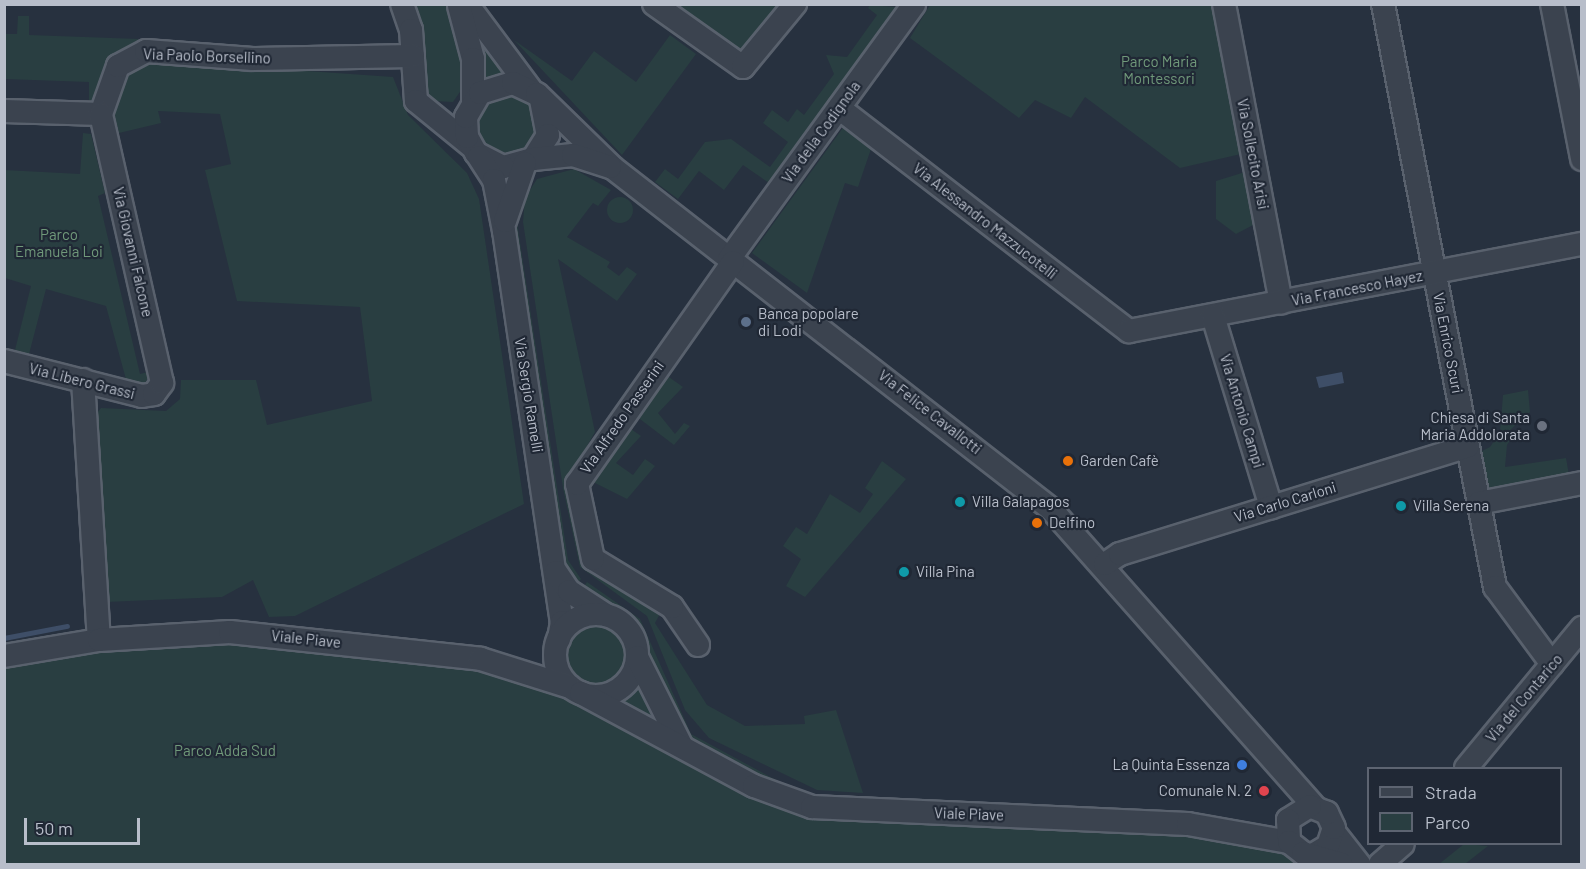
<!DOCTYPE html>
<meta charset="utf-8">
<style>
body{margin:0}
#map{position:relative;width:1586px;height:869px;overflow:hidden;background:#27313f;font-family:Barlow,sans-serif}
div>[style]{position:absolute}
[style*='--x']{left:calc(var(--x)*1px);top:calc(var(--y)*1px);width:calc(var(--w)*1px);rotate:calc(var(--a)*1deg)}
.green>*{inset:0;background:#293e41}
.round{border-radius:50%}
.water>*{inset:0;background:#3e4e67}
.stream>*{height:4.5px;margin:-2.25px;padding:0 2.25px;transform-origin:2.25px;border-radius:2.25px;background:#3e4e67}
.roads{filter:drop-shadow(2px 0 #59616d) drop-shadow(-2px 0 #59616d) drop-shadow(0 2px #59616d) drop-shadow(0 -2px #59616d)}
.minor>*{height:22px;margin:-11px;padding:0 11px;transform-origin:11px;border-radius:11px;background:#3b434f}
.minor>.ring{margin:-11px;padding:0;box-sizing:content-box;background:none;border:22px solid #3b434f;border-radius:50%}
.dots>*{width:16px;height:16px;translate:-50% -50%;box-sizing:border-box;border:3px solid #202835;border-radius:50%}
span{translate:-50% -50%;white-space:nowrap;text-align:center;line-height:1.15;-webkit-text-stroke:4.5px #202835;paint-order:stroke}
.street-label{font-size:15px;color:#b8beca}
.park-label{font-size:15px;color:#70997a}
.poi-label{font-size:15px;color:#b8beca}
.left{translate:0 -50%;text-align:left}
.right{translate:-100% -50%;text-align:right}
.frame{position:absolute;inset:0;border:6px solid #b8beca;pointer-events:none}
.legend{position:absolute;left:1367px;top:767px;width:195px;height:78px;box-sizing:border-box;background:#202835;border:2px solid #5d6471;margin:0;padding:8px 10px;list-style:none;font-size:18px;color:#b8beca}
.legend li{display:flex;align-items:center;gap:12px;height:30px}
.legend b{width:30px;border:2px solid #5d6471}
.scale{position:absolute;left:24px;top:818px;width:116px;height:27px;box-sizing:border-box;border:3px solid #b8beca;border-top:0;padding-left:8px;font-size:18px;line-height:21px;white-space:nowrap;color:#b8beca;-webkit-text-stroke:4px #202835;paint-order:stroke}
</style>
<div id="map">
<div class="green">
<div style="clip-path:polygon(411px 5px,450px 5px,462px 44px,464px 86px,453px 102px,434px 101px,425px 93px)"></div>
<div style="clip-path:polygon(673px 5px,781px 5px,743px 55px)"></div>
<div style="clip-path:polygon(870px 5px,896px 7px,769px 183px,743px 165px,724px 190px,699px 171px,678px 199px,655px 182px,665px 169px,678px 179px,705px 142px,731px 139px,770px 167px,788px 142px,763px 123px,772px 110px,788px 122px,797px 109px,804px 115px,834px 74px,826px 55px,847px 57px,877px 15px,868px 8px)"></div>
<div style="clip-path:polygon(930px 5px,1212px 5px,1241px 154px,1180px 168px,1085px 97px,1071px 118px,1035px 100px,1019px 118px,910px 38px)"></div>
<div style="clip-path:polygon(465px 15px,512px 75px,479px 84px)"></div>
<div style="clip-path:polygon(18px 16px,29px 16px,29px 35px,139px 39px,115px 58px,98px 85px,94px 106px,89px 106px,89px 82px,5px 79px,5px 34px,17px 34px)"></div>
<div style="clip-path:polygon(670px 35px,696px 54px,622px 155px,514px 40px,572px 81px,594px 51px,636px 82px)"></div>
<div style="clip-path:polygon(138px 59px,393px 77px,408px 115px,467px 173px,479px 199px,524px 504px,295px 616px,269px 617px,253px 580px,222px 597px,106px 602px,96px 414px,101px 408px,166px 411px,180px 399px,181px 380px,256px 380px,267px 425px,372px 401px,360px 307px,237px 301px,205px 170px,231px 164px,220px 114px,158px 111px,161px 123px,119px 133px,113px 109px,117px 85px)"></div>
<div style="clip-path:polygon(503px 90px,534px 100px,542px 134px,517px 159px,483px 150px,473px 118px,477px 108px)"></div>
<div style="clip-path:polygon(845px 125px,872px 146px,858px 187px,845px 183px,807px 293px,752px 253px)"></div>
<div style="clip-path:polygon(83px 133px,91px 134px,105px 193px,98px 196px,140px 374px,152px 371px,144px 385px,127px 383px,106px 306px,46px 289px,28px 358px,14px 354px,31px 286px,5px 278px,4px 170px,80px 174px)"></div>
<div style="clip-path:polygon(574px 169px,611px 190px,598px 206px,593px 203px,567px 237px,610px 262px,607px 267px,619px 276px,627px 267px,637px 274px,617px 301px,558px 259px,595px 432px,566px 483px,582px 563px,591px 574px,661px 612px,655px 623px,707px 705px,745px 726px,805px 724px,804px 716px,836px 710px,863px 793px,817px 790px,709px 738px,685px 710px,647px 616px,580px 567px,563px 488px,523px 222px,525px 198px,537px 179px)"></div>
<div style="clip-path:polygon(1245px 172px,1255px 224px,1236px 234px,1216px 219px,1216px 181px)"></div>
<div class="round" style="left:607px;top:197px;width:26px;height:26px"></div>
<div style="clip-path:polygon(516px 216px,568px 560px,581px 579px,577px 584px,561px 560px,511px 235px)"></div>
<div style="clip-path:polygon(666px 375px,683px 387px,658px 413px,675px 434px,684px 423px,690px 426px,674px 445px,636px 416px)"></div>
<div style="clip-path:polygon(1528px 390px,1530px 412px,1510px 430px,1514px 434px,1507px 445px,1505px 467px,1566px 458px,1569px 475px,1485px 491px,1478px 453px,1490px 447px,1500px 432px,1503px 395px)"></div>
<div style="clip-path:polygon(628px 427px,641px 436px,616px 463px,633px 475px,645px 459px,655px 466px,627px 499px,589px 480px)"></div>
<div style="clip-path:polygon(882px 461px,906px 479px,805px 597px,786px 586px,801px 559px,783px 546px,796px 527px,807px 534px,830px 494px,860px 513px,873px 494px,865px 488px)"></div>
<div style="clip-path:polygon(587px 582px,640px 619px,691px 734px,800px 793px,779px 790px,688px 737px,636px 625px,582px 589px)"></div>
<div class="round" style="left:563px;top:622px;width:66px;height:66px"></div>
<div style="clip-path:polygon(228px 637px,533px 677px,756px 793px,1253px 837px,1330px 864px,5px 864px,5px 663px,96px 646px)"></div>
<div style="clip-path:polygon(639px 670px,669px 733px,612px 698px)"></div>
<div style="clip-path:polygon(1464px 844px,1488px 846px,1465px 864px,1439px 864px)"></div>
</div>
<div class="water">
<div style="clip-path:polygon(1342px 372px,1344px 383px,1319px 388px,1316px 377px)"></div>
</div>
<div class="stream">
<div style="--x:4;--y:638;--w:64;--a:-10.8"></div>
</div>
<div class="roads">
<div class="minor">
<div style="--x:402;--y:4;--w:28;--a:71"></div>
<div style="--x:411;--y:30;--w:71;--a:86"></div>
<div style="--x:416;--y:101;--w:70;--a:39.2"></div>
<div style="--x:467;--y:4;--w:107;--a:53.3"></div>
<div style="--x:654;--y:4;--w:109;--a:35.3"></div>
<div style="--x:743;--y:67;--w:82;--a:-50.5"></div>
<div style="--x:1224;--y:4;--w:304;--a:79.2"></div>
<div style="--x:1383;--y:4;--w:594;--a:79.13"></div>
<div style="--x:1495;--y:587;--w:96;--a:53.5"></div>
<div style="--x:1552;--y:4;--w:158;--a:79"></div>
<div style="--x:459;--y:6;--w:55;--a:75.2"></div>
<div style="--x:473;--y:59;--w:42;--a:90"></div>
<div style="--x:541;--y:100;--w:36;--a:79"></div>
<div style="--x:548;--y:135;--w:28;--a:122"></div>
<div style="--x:533;--y:159;--w:31;--a:165"></div>
<div style="--x:503;--y:167;--w:30;--a:-153"></div>
<div style="--x:476;--y:153;--w:18;--a:-119"></div>
<div style="--x:467;--y:137;--w:20;--a:-93"></div>
<div style="--x:466;--y:117;--w:28;--a:-60"></div>
<div style="--x:480;--y:93;--w:34;--a:-17"></div>
<div style="--x:513;--y:83;--w:26;--a:25"></div>
<div style="--x:537;--y:94;--w:106;--a:44.2"></div>
<div style="--x:613;--y:168;--w:555;--a:37.9"></div>
<div style="--x:1051;--y:509;--w:397;--a:48.5"></div>
<div style="--x:839;--y:108;--w:366;--a:37.6"></div>
<div style="--x:1129;--y:331;--w:461;--a:-10.9"></div>
<div style="--x:4;--y:111;--w:97;--a:1.8"></div>
<div style="--x:101;--y:114;--w:51;--a:-70.5"></div>
<div style="--x:118;--y:66;--w:32;--a:-28"></div>
<div style="--x:146;--y:51;--w:107;--a:4.3"></div>
<div style="--x:253;--y:59;--w:160;--a:-1.1"></div>
<div style="--x:479;--y:157;--w:27;--a:57"></div>
<div style="--x:494;--y:180;--w:52;--a:78.9"></div>
<div style="--x:504;--y:231;--w:395;--a:81.6"></div>
<div style="--x:562;--y:622;--w:17;--a:100"></div>
<div style="--x:533;--y:159;--w:40;--a:-5.7"></div>
<div style="--x:573;--y:155;--w:39;--a:18"></div>
<div style="--x:505;--y:221;--w:61;--a:-71"></div>
<div style="--x:729;--y:259;--w:315;--a:-54"></div>
<div style="--x:1213;--y:316;--w:200;--a:73.1"></div>
<div style="--x:4;--y:361;--w:142;--a:14.2"></div>
<div style="--x:142;--y:396;--w:12;--a:-9"></div>
<div style="--x:154;--y:394;--w:14;--a:-54"></div>
<div style="--x:162;--y:383;--w:276;--a:-102.8"></div>
<div style="--x:83;--y:380;--w:260;--a:86.5"></div>
<div style="--x:1479;--y:503;--w:105;--a:-11"></div>
<div style="--x:1105;--y:564;--w:18;--a:-34"></div>
<div style="--x:1120;--y:554;--w:364;--a:-17.2"></div>
<div style="--x:556;--y:572;--w:23;--a:56"></div>
<div style="--x:569;--y:591;--w:44;--a:33"></div>
<div class="ring" style="left:555px;top:614px;width:60px;height:60px"></div>
<div style="--x:698;--y:645;--w:46;--a:-124.4"></div>
<div style="--x:672;--y:607;--w:92;--a:-148.7"></div>
<div style="--x:593;--y:559;--w:77;--a:-102"></div>
<div style="--x:577;--y:484;--w:271;--a:-54.9"></div>
<div style="--x:4;--y:656;--w:96;--a:-9.6"></div>
<div style="--x:99;--y:640;--w:131;--a:-3.5"></div>
<div style="--x:230;--y:632;--w:252;--a:6.1"></div>
<div style="--x:481;--y:659;--w:93;--a:17.5"></div>
<div style="--x:637;--y:657;--w:98;--a:63.4"></div>
<div style="--x:581;--y:693;--w:196;--a:28.3"></div>
<div style="--x:754;--y:786;--w:62;--a:19.9"></div>
<div style="--x:812;--y:807;--w:376;--a:2.6"></div>
<div style="--x:1188;--y:824;--w:103;--a:10.1"></div>
<div style="--x:1466;--y:768;--w:182;--a:-50.4"></div>
<div style="--x:1334;--y:832;--w:41;--a:52"></div>
<div style="--x:1313;--y:855;--w:17;--a:-31"></div>
<div style="--x:1328;--y:846;--w:19;--a:-72"></div>
<div style="--x:1334;--y:828;--w:17;--a:-115"></div>
<div style="--x:1327;--y:813;--w:18;--a:-158"></div>
<div style="--x:1310;--y:806;--w:26;--a:148"></div>
<div style="--x:1288;--y:820;--w:22;--a:87"></div>
<div style="--x:1289;--y:842;--w:18;--a:38"></div>
<div style="--x:1303;--y:853;--w:40;--a:16"></div>
<div style="--x:1380;--y:864;--w:30;--a:-41"></div>
</div>
</div>
<div class="dots">
<div style="left:746px;top:322px;background:#5c6f8a"></div>
<div style="left:1542px;top:426px;background:#6b7280"></div>
<div style="left:1068px;top:461px;background:#e8710a"></div>
<div style="left:960px;top:502px;background:#0f9aa8"></div>
<div style="left:1401px;top:506px;background:#0f9aa8"></div>
<div style="left:1037px;top:523px;background:#e8710a"></div>
<div style="left:904px;top:572px;background:#0f9aa8"></div>
<div style="left:1242px;top:765px;background:#3f7fe0"></div>
<div style="left:1264px;top:791px;background:#e0444e"></div>
</div>
<div class="street-label">
<span style="left:207px;top:56px;rotate:2deg">Via Paolo Borsellino</span>
<span style="left:821px;top:132px;rotate:-54deg">Via della Codignola</span>
<span style="left:1253px;top:154px;rotate:79deg">Via Sollecito Arisi</span>
<span style="left:985px;top:221px;rotate:38deg">Via Alessandro Mazzucotelli</span>
<span style="left:133px;top:252px;rotate:77deg">Via Giovanni Falcone</span>
<span style="left:1357px;top:288px;rotate:-11deg">Via Francesco Hayez</span>
<span style="left:1448px;top:343px;rotate:79deg">Via Enrico Scuri</span>
<span style="left:82px;top:381px;rotate:14deg">Via Libero Grassi</span>
<span style="left:529px;top:395px;rotate:81deg">Via Sergio Ramelli</span>
<span style="left:1242px;top:411px;rotate:73deg">Via Antonio Campi</span>
<span style="left:930px;top:412px;rotate:38deg">Via Felice Cavallotti</span>
<span style="left:622px;top:417px;rotate:-55deg">Via Alfredo Passerini</span>
<span style="left:1285px;top:502px;rotate:-17deg">Via Carlo Carloni</span>
<span style="left:306px;top:639px;rotate:6deg">Viale Piave</span>
<span style="left:1524px;top:698px;rotate:-50deg">Via del Contarico</span>
<span style="left:969px;top:814px;rotate:2deg">Viale Piave</span>
</div>
<div class="park-label">
<span style="left:1159px;top:70px">Parco Maria<br>Montessori</span>
<span style="left:59px;top:243px">Parco<br>Emanuela Loi</span>
<span style="left:225px;top:751px">Parco Adda Sud</span>
</div>
<div class="poi-label">
<span class="left" style="left:758px;top:322px">Banca popolare<br>di Lodi</span>
<span class="right" style="left:1530px;top:426px">Chiesa di Santa<br>Maria Addolorata</span>
<span class="left" style="left:1080px;top:461px">Garden Cafè</span>
<span class="left" style="left:972px;top:502px">Villa Galapagos</span>
<span class="left" style="left:1413px;top:506px">Villa Serena</span>
<span class="left" style="left:1049px;top:523px">Delfino</span>
<span class="left" style="left:916px;top:572px">Villa Pina</span>
<span class="right" style="left:1230px;top:765px">La Quinta Essenza</span>
<span class="right" style="left:1252px;top:791px">Comunale N. 2</span>
</div>
<div class="frame"></div>
<ul class="legend">
<li><b style="height:8px;background:#3b434f"></b>Strada</li>
<li><b style="height:16px;background:#293e41"></b>Parco</li>
</ul>
<div class="scale">50 m</div>
</div>
